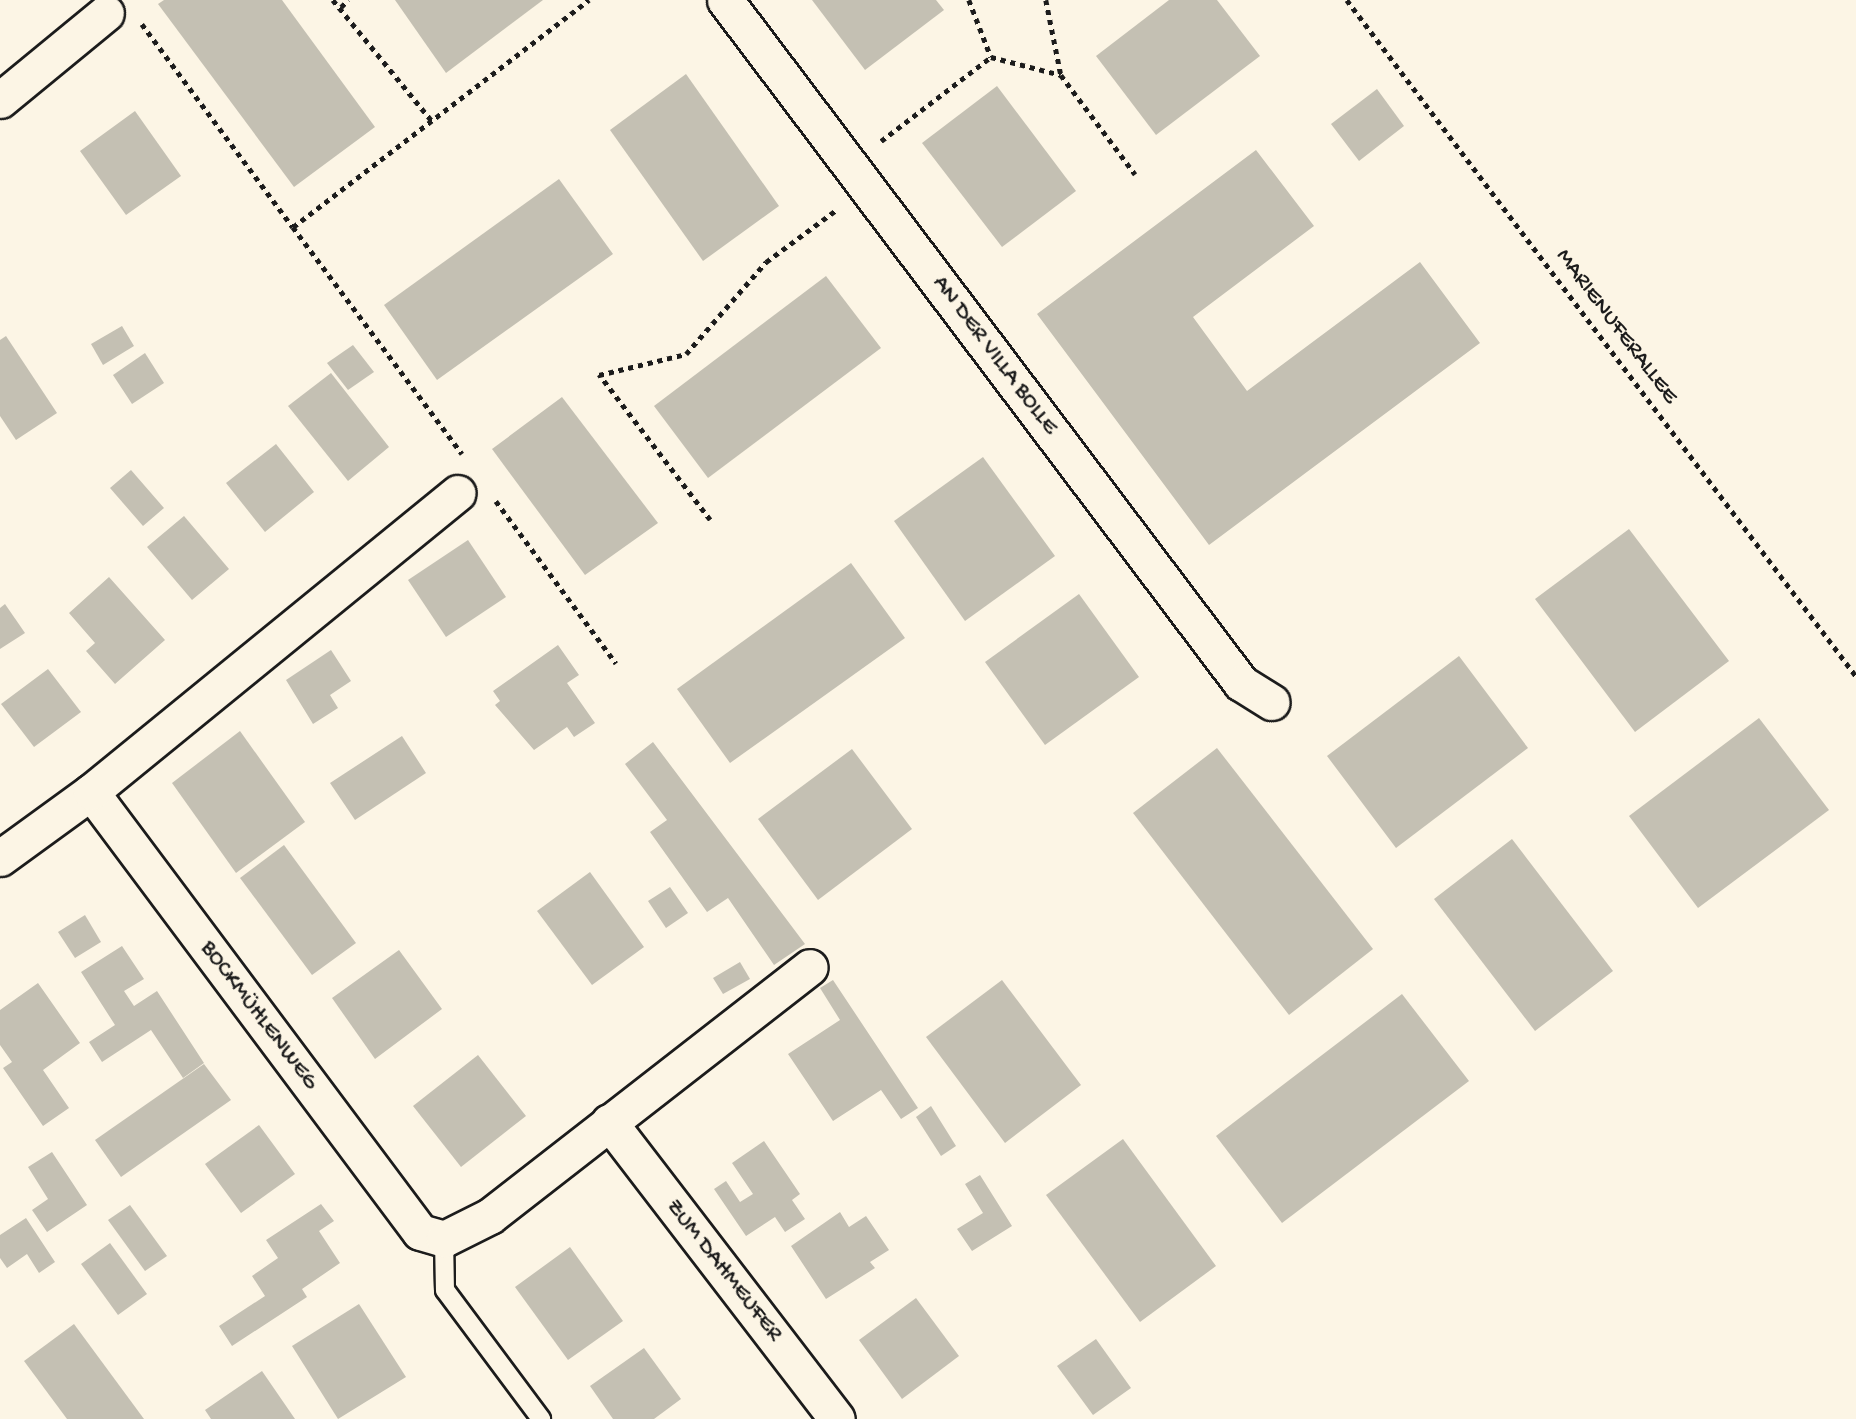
<!DOCTYPE html>
<meta charset="utf-8">
<style>
body{margin:0}
#map{position:relative;width:1856px;height:1419px;overflow:hidden;background:#fcf5e5;font-family:"Gochi Hand",sans-serif}
div>[style]{position:absolute}
[style*='--x']{left:calc(var(--x)*1px);top:calc(var(--y)*1px);width:calc(var(--w)*1px);rotate:calc(var(--a)*1deg)}
.building>*{inset:0;background:#c4c0b3}
.path>*{height:4.5px;margin-top:-2.25px;transform-origin:0;background:repeating-linear-gradient(90deg,#1c1c1c 0 5px,transparent 0 10px)}
.roads{filter:drop-shadow(2px 0 #1c1c1c) drop-shadow(-2px 0 #1c1c1c) drop-shadow(0 2px #1c1c1c) drop-shadow(0 -2px #1c1c1c)}
.service>*{height:18px;margin:-9px;padding:0 9px;transform-origin:9px;border-radius:9px;background:#fcf5e5}
.minor>*{height:35px;margin:-17.5px;padding:0 17.5px;transform-origin:17.5px;border-radius:17.5px;background:#fcf5e5}
span{translate:-50% -50%;white-space:nowrap;text-align:center;line-height:1.15;-webkit-text-stroke:7px #fcf5e5;paint-order:stroke}
.street-label{font-size:23px;color:#1c1c1c}
</style>
<div id="map">
<div class="building">
<div style="clip-path:polygon(164px 0,282px 0,375px 127px,294px 187px,158px 4px)"></div>
<div style="clip-path:polygon(395px 0,543px 0,446px 73px)"></div>
<div style="clip-path:polygon(812px 0,936px 0,944px 10px,865px 70px)"></div>
<div style="clip-path:polygon(1169px 0,1217px 0,1260px 56px,1156px 135px,1096px 56px)"></div>
<div style="clip-path:polygon(686px 74px,779px 206px,703px 261px,610px 130px)"></div>
<div style="clip-path:polygon(997px 86px,1076px 191px,1002px 247px,922px 143px)"></div>
<div style="clip-path:polygon(1377px 89px,1404px 126px,1359px 161px,1331px 124px)"></div>
<div style="clip-path:polygon(135px 111px,181px 176px,126px 215px,80px 151px)"></div>
<div style="clip-path:polygon(1256px 150px,1314px 226px,1193px 317px,1247px 391px,1420px 262px,1480px 343px,1209px 545px,1037px 314px)"></div>
<div style="clip-path:polygon(559px 179px,613px 254px,437px 380px,384px 305px)"></div>
<div style="clip-path:polygon(826px 276px,881px 348px,708px 478px,654px 406px)"></div>
<div style="clip-path:polygon(122px 326px,134px 346px,103px 365px,91px 344px)"></div>
<div style="clip-path:polygon(6px 336px,57px 413px,16px 440px,0 416px,0 340px)"></div>
<div style="clip-path:polygon(353px 345px,374px 372px,348px 390px,327px 363px)"></div>
<div style="clip-path:polygon(145px 353px,164px 383px,132px 404px,113px 375px)"></div>
<div style="clip-path:polygon(331px 373px,389px 447px,348px 481px,288px 406px)"></div>
<div style="clip-path:polygon(562px 397px,658px 523px,585px 575px,492px 449px)"></div>
<div style="clip-path:polygon(276px 444px,314px 492px,265px 532px,226px 483px)"></div>
<div style="clip-path:polygon(983px 457px,1055px 556px,965px 621px,894px 521px)"></div>
<div style="clip-path:polygon(131px 470px,164px 508px,143px 526px,110px 488px)"></div>
<div style="clip-path:polygon(184px 516px,229px 569px,192px 600px,147px 547px)"></div>
<div style="clip-path:polygon(1629px 529px,1729px 661px,1635px 732px,1535px 599px)"></div>
<div style="clip-path:polygon(468px 540px,506px 597px,446px 637px,408px 580px)"></div>
<div style="clip-path:polygon(851px 563px,905px 638px,730px 763px,677px 689px)"></div>
<div style="clip-path:polygon(109px 577px,165px 640px,115px 684px,86px 651px,95px 643px,69px 613px)"></div>
<div style="clip-path:polygon(1079px 594px,1139px 677px,1045px 745px,985px 662px)"></div>
<div style="clip-path:polygon(5px 604px,25px 633px,0 649px,0 608px)"></div>
<div style="clip-path:polygon(558px 645px,579px 675px,567px 683px,595px 723px,574px 737px,567px 727px,534px 750px,495px 705px,500px 701px,493px 691px)"></div>
<div style="clip-path:polygon(331px 650px,351px 681px,330px 695px,338px 708px,313px 724px,286px 680px)"></div>
<div style="clip-path:polygon(1459px 656px,1528px 748px,1396px 848px,1327px 756px)"></div>
<div style="clip-path:polygon(48px 669px,81px 712px,34px 747px,1px 704px)"></div>
<div style="clip-path:polygon(1759px 718px,1829px 810px,1698px 908px,1629px 816px)"></div>
<div style="clip-path:polygon(240px 731px,305px 822px,236px 873px,172px 783px)"></div>
<div style="clip-path:polygon(402px 736px,426px 773px,355px 820px,330px 783px)"></div>
<div style="clip-path:polygon(653px 742px,805px 944px,774px 965px,728px 898px,707px 912px,650px 832px,667px 820px,625px 764px)"></div>
<div style="clip-path:polygon(1217px 748px,1373px 949px,1289px 1015px,1133px 813px)"></div>
<div style="clip-path:polygon(852px 749px,912px 829px,818px 900px,758px 819px)"></div>
<div style="clip-path:polygon(1512px 839px,1613px 971px,1535px 1031px,1434px 899px)"></div>
<div style="clip-path:polygon(284px 845px,356px 943px,312px 975px,240px 878px)"></div>
<div style="clip-path:polygon(590px 872px,644px 947px,592px 985px,537px 911px)"></div>
<div style="clip-path:polygon(670px 887px,688px 913px,666px 928px,648px 901px)"></div>
<div style="clip-path:polygon(85px 915px,101px 942px,75px 958px,58px 932px)"></div>
<div style="clip-path:polygon(122px 946px,144px 979px,124px 991px,134px 1006px,157px 991px,204px 1063px,183px 1078px,151px 1030px,102px 1062px,89px 1042px,115px 1025px,81px 972px)"></div>
<div style="clip-path:polygon(399px 950px,442px 1009px,375px 1059px,332px 998px)"></div>
<div style="clip-path:polygon(740px 962px,750px 979px,723px 994px,713px 978px)"></div>
<div style="clip-path:polygon(833px 980px,918px 1108px,901px 1119px,881px 1090px,833px 1121px,788px 1054px,840px 1020px,820px 988px)"></div>
<div style="clip-path:polygon(1002px 980px,1081px 1085px,1005px 1143px,926px 1037px)"></div>
<div style="clip-path:polygon(38px 983px,80px 1043px,43px 1070px,69px 1108px,43px 1126px,3px 1068px,12px 1062px,0 1045px,0 1010px)"></div>
<div style="clip-path:polygon(1402px 994px,1469px 1081px,1282px 1223px,1216px 1136px)"></div>
<div style="clip-path:polygon(478px 1055px,526px 1116px,461px 1167px,413px 1106px)"></div>
<div style="clip-path:polygon(204px 1064px,231px 1100px,121px 1177px,95px 1140px)"></div>
<div style="clip-path:polygon(931px 1106px,956px 1146px,941px 1156px,916px 1117px)"></div>
<div style="clip-path:polygon(259px 1125px,295px 1174px,241px 1213px,205px 1164px)"></div>
<div style="clip-path:polygon(1123px 1139px,1216px 1266px,1140px 1322px,1046px 1195px)"></div>
<div style="clip-path:polygon(764px 1141px,800px 1194px,792px 1200px,805px 1219px,785px 1232px,775px 1217px,746px 1236px,714px 1189px,726px 1181px,740px 1202px,753px 1194px,732px 1163px)"></div>
<div style="clip-path:polygon(52px 1152px,87px 1205px,47px 1232px,32px 1210px,48px 1199px,28px 1167px)"></div>
<div style="clip-path:polygon(980px 1175px,1012px 1226px,972px 1251px,957px 1229px,983px 1213px,965px 1184px)"></div>
<div style="clip-path:polygon(321px 1204px,334px 1221px,319px 1231px,340px 1263px,302px 1289px,307px 1297px,232px 1346px,219px 1326px,265px 1296px,252px 1276px,278px 1258px,266px 1240px)"></div>
<div style="clip-path:polygon(130px 1205px,167px 1256px,145px 1271px,108px 1220px)"></div>
<div style="clip-path:polygon(840px 1212px,849px 1227px,866px 1216px,889px 1250px,870px 1262px,875px 1268px,826px 1299px,791px 1246px)"></div>
<div style="clip-path:polygon(26px 1218px,55px 1262px,39px 1273px,27px 1254px,7px 1268px,0 1258px,0 1235px)"></div>
<div style="clip-path:polygon(110px 1243px,147px 1294px,118px 1315px,81px 1264px)"></div>
<div style="clip-path:polygon(570px 1247px,623px 1321px,568px 1360px,515px 1287px)"></div>
<div style="clip-path:polygon(916px 1298px,959px 1356px,902px 1399px,859px 1340px)"></div>
<div style="clip-path:polygon(359px 1304px,406px 1377px,338px 1419px,292px 1346px)"></div>
<div style="clip-path:polygon(74px 1324px,144px 1419px,67px 1419px,24px 1361px)"></div>
<div style="clip-path:polygon(1096px 1339px,1131px 1388px,1093px 1415px,1057px 1366px)"></div>
<div style="clip-path:polygon(644px 1348px,681px 1399px,654px 1419px,613px 1419px,590px 1386px)"></div>
<div style="clip-path:polygon(262px 1371px,295px 1419px,211px 1419px,205px 1410px)"></div>
</div>
<div class="path">
<div style="--x:333;--y:0;--w:156;--a:50.7"></div>
<div style="--x:969;--y:0;--w:61;--a:68.9"></div>
<div style="--x:1046;--y:0;--w:76;--a:78.7"></div>
<div style="--x:1347;--y:0;--w:846;--a:53.02"></div>
<div style="--x:341;--y:7;--w:10;--a:-45"></div>
<div style="--x:142;--y:24;--w:253;--a:53.4"></div>
<div style="--x:293;--y:227;--w:373;--a:-37.5"></div>
<div style="--x:881;--y:141;--w:138;--a:-37.4"></div>
<div style="--x:991;--y:57;--w:72;--a:14.4"></div>
<div style="--x:1061;--y:75;--w:124;--a:53.2"></div>
<div style="--x:293;--y:227;--w:283;--a:53.3"></div>
<div style="--x:496;--y:501;--w:202;--a:53.5"></div>
<div style="--x:710;--y:520;--w:183;--a:-127.4"></div>
<div style="--x:599;--y:375;--w:89;--a:-13.6"></div>
<div style="--x:686;--y:354;--w:122;--a:-49"></div>
<div style="--x:766;--y:262;--w:86;--a:-36.5"></div>
</div>
<div class="roads">
<div class="service">
<div style="--x:444;--y:1239;--w:51;--a:88.9"></div>
<div style="--x:445;--y:1290;--w:161;--a:53.3"></div>
</div>
<div class="minor">
<div style="--x:725;--y:0;--w:856;--a:52.93"></div>
<div style="--x:1241;--y:683;--w:36;--a:32"></div>
<div style="--x:0;--y:100;--w:137;--a:-39.4"></div>
<div style="--x:91;--y:792;--w:549;--a:53.21"></div>
<div style="--x:420;--y:1232;--w:25;--a:16"></div>
<div style="--x:444;--y:1239;--w:51;--a:-26.6"></div>
<div style="--x:490;--y:1216;--w:405;--a:-37.9"></div>
<div style="--x:0;--y:858;--w:112;--a:-36"></div>
<div style="--x:91;--y:792;--w:473;--a:-39.2"></div>
<div style="--x:609;--y:1122;--w:374;--a:52.5"></div>
</div>
</div>
<div class="street-label">
<span style="left:1616px;top:327px;rotate:53deg">MARIENUFERALLEE</span>
<span style="left:994px;top:356px;rotate:53deg">AN DER VILLA BOLLE</span>
<span style="left:258px;top:1016px;rotate:53deg">BOCKMÜHLENWEG</span>
<span style="left:723px;top:1271px;rotate:52deg">ZUM DAHMEUFER</span>
</div>
</div>
